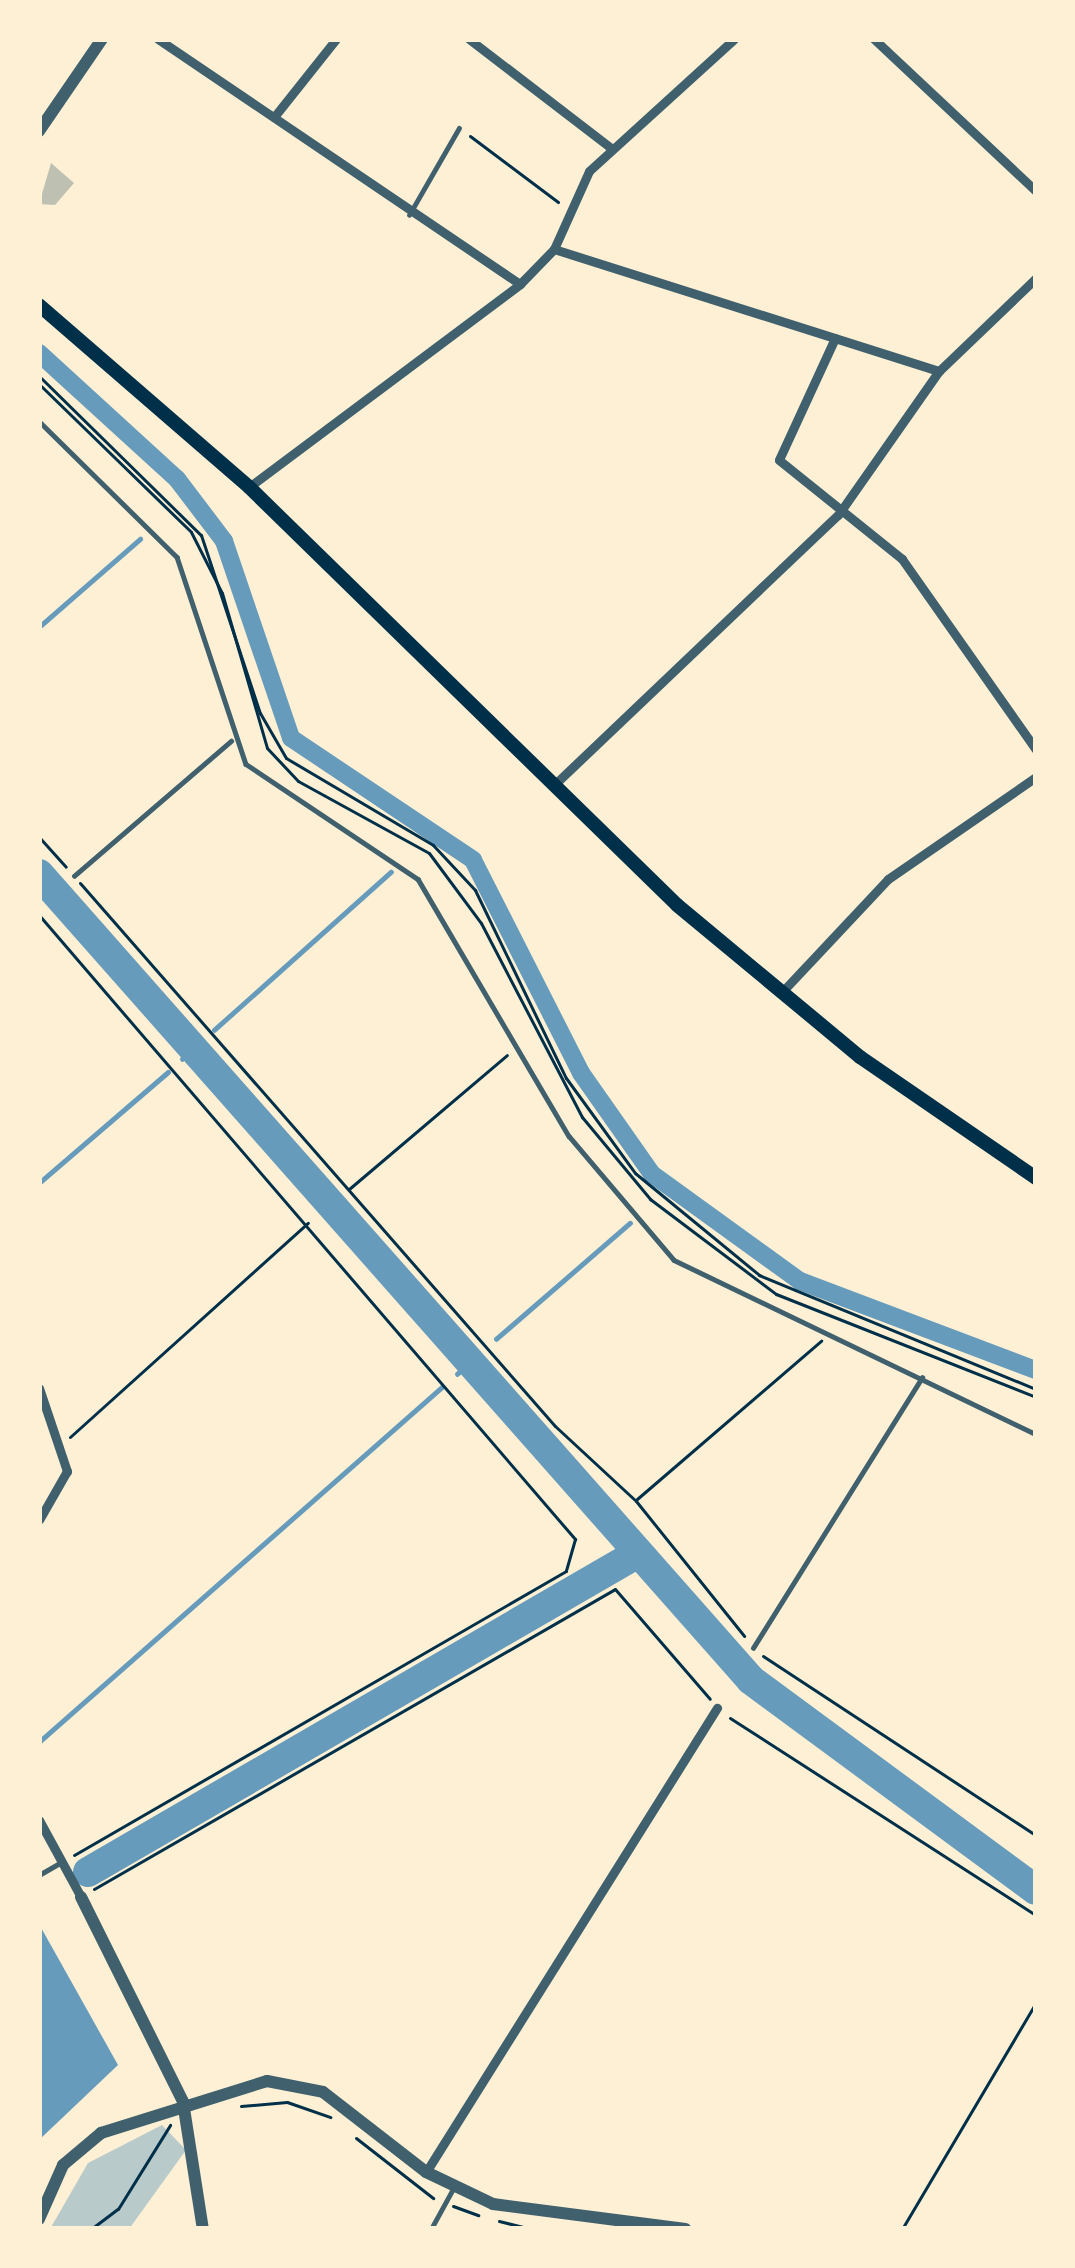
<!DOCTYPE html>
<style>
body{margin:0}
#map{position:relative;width:1075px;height:2268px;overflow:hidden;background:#fdf0d5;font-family:Raleway,sans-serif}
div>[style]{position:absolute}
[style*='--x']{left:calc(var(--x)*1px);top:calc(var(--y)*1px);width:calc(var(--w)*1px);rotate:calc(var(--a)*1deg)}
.green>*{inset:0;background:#b9caca}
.water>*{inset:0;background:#669bbc}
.stream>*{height:4.5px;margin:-2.25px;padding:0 2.25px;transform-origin:2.25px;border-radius:2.25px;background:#669bbc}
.canal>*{height:18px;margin:-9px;padding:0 9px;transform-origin:9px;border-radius:9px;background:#669bbc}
.river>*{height:30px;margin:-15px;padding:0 15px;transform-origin:15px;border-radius:15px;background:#669bbc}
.building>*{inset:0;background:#bec0b2}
.path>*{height:3px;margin:-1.5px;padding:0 1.5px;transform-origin:1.5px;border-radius:1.5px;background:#003049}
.service>*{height:4.5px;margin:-2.25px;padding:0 2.25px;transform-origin:2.25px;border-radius:2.25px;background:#3f606c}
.minor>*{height:9px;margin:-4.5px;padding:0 4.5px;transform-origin:4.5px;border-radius:4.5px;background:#3f606c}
.tertiary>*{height:12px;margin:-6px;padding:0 6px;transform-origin:6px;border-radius:6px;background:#3f606c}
.secondary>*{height:14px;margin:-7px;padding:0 7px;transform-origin:7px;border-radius:7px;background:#003049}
span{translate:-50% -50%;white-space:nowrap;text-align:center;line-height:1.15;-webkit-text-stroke:9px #fdf0d5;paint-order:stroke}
.frame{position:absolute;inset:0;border:42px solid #fdf0d5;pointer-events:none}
</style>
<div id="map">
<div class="green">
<div style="clip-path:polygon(162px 2125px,186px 2150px,129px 2229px,50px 2229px,88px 2163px)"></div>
</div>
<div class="water">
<div style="clip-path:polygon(39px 1924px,118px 2065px,39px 2140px)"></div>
</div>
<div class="stream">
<div style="--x:39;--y:627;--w:134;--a:-41.1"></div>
<div style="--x:214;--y:1030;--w:237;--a:-41.8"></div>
<div style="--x:182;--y:1059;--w:25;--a:-42"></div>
<div style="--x:39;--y:1183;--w:170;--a:-40.7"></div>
<div style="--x:496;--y:1339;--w:177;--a:-40.9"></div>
<div style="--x:457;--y:1374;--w:27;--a:-42"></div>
<div style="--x:39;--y:1742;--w:537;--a:-41.38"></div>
</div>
<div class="canal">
<div style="--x:39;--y:353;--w:187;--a:42.4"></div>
<div style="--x:177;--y:479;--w:78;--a:52.8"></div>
<div style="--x:224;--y:541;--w:208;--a:71.2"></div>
<div style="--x:291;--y:738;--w:219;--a:33.8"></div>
<div style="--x:473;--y:860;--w:239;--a:63.1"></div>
<div style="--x:581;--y:1073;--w:123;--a:54.9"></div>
<div style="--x:652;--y:1174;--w:183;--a:35.9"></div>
<div style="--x:800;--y:1281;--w:252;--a:20.7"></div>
</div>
<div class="river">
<div style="--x:39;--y:874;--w:1075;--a:48.54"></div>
<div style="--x:751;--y:1680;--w:354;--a:36.4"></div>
<div style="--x:88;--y:1872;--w:636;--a:-30.11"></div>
</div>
<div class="building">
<div style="clip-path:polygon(51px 163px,74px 183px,55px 205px,39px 204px)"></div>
</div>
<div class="path">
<div style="--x:470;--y:136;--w:110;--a:36.9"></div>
<div style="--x:39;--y:376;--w:227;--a:44.5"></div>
<div style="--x:201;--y:535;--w:188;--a:71.7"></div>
<div style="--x:260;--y:713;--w:52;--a:60"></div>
<div style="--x:286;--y:758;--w:171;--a:30.6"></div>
<div style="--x:433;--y:845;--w:62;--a:47"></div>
<div style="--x:475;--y:890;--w:209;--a:64.2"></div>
<div style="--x:566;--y:1078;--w:117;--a:54"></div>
<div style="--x:635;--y:1173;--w:161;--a:39.4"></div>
<div style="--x:759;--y:1275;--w:300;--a:22.4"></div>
<div style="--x:39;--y:384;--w:212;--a:44.2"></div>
<div style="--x:191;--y:532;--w:68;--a:63.1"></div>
<div style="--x:222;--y:593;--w:161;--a:73.8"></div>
<div style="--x:267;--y:748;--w:45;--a:46.8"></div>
<div style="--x:298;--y:781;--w:149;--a:28.8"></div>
<div style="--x:429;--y:853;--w:87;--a:53.4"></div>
<div style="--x:481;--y:923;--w:219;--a:62.5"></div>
<div style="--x:582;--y:1117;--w:107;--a:50.3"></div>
<div style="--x:650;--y:1199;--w:158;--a:37"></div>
<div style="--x:776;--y:1294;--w:280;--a:21.6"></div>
<div style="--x:39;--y:837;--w:40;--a:48"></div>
<div style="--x:80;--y:883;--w:721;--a:48.82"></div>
<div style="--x:555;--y:1426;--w:110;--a:42.8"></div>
<div style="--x:636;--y:1501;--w:173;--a:51.3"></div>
<div style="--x:39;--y:915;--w:823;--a:49.34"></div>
<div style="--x:575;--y:1539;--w:33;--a:106"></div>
<div style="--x:566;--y:1571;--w:568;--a:150"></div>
<div style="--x:349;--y:1189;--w:207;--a:-40.3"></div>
<div style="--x:70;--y:1437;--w:320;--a:-42"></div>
<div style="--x:637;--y:1499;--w:243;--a:-40.7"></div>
<div style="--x:763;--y:1656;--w:326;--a:33.3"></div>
<div style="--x:730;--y:1718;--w:364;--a:32.8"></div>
<div style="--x:94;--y:1889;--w:601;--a:-29.93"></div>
<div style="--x:615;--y:1589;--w:145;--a:49.2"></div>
<div style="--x:241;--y:2106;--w:46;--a:-5"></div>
<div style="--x:287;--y:2102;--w:46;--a:19.2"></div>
<div style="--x:356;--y:2138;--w:98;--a:37.9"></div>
<div style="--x:453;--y:2206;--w:27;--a:20"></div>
<div style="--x:499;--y:2221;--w:34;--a:14"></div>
<div style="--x:91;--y:2229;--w:34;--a:-37"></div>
<div style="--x:118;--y:2209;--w:99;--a:-58.2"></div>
<div style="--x:902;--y:2229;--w:264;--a:-59.4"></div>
</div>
<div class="service">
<div style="--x:409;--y:215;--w:100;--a:-60.1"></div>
<div style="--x:39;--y:421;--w:194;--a:44.6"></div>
<div style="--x:177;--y:557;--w:218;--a:71.6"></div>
<div style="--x:246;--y:764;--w:207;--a:33.8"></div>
<div style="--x:418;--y:879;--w:298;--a:59.6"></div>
<div style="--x:569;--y:1136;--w:162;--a:49.7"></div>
<div style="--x:674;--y:1260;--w:402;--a:25.7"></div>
<div style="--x:74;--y:876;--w:207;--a:-40.7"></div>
<div style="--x:753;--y:1648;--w:319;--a:-58"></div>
<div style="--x:39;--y:1875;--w:24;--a:-30"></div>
<div style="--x:431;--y:2229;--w:48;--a:-61.3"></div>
</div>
<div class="minor">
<div style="--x:158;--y:39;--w:437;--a:34.1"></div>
<div style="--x:469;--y:39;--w:179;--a:37.5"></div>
<div style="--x:874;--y:39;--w:222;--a:43.2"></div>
<div style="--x:274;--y:117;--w:100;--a:-51.5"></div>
<div style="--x:554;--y:249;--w:404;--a:17.6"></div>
<div style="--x:835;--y:338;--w:134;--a:114.7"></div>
<div style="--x:779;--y:460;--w:158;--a:38.8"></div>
<div style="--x:902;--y:559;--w:233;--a:54.9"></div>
<div style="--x:249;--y:487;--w:339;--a:-36.8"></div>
<div style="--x:520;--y:284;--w:49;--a:-45.8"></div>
<div style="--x:554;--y:249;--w:85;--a:-65.8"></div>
<div style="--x:589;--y:171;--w:196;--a:-42.3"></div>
<div style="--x:554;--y:785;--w:392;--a:-43.6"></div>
<div style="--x:838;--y:515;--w:176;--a:-55"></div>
<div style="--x:939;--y:371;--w:134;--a:-43.8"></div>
<div style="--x:781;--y:993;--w:156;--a:-46.8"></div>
<div style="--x:888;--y:879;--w:180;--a:-34.6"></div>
<div style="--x:39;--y:1388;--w:88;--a:71.4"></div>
<div style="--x:67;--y:1471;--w:56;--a:119.7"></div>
<div style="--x:39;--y:1820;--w:88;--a:61.4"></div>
<div style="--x:426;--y:2172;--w:548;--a:-57.91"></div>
</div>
<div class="tertiary">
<div style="--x:39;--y:131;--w:112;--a:-55.6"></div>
<div style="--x:81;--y:1897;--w:229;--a:63.5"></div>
<div style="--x:183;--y:2102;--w:129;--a:81.1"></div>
<div style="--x:39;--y:2219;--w:59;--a:-66"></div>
<div style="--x:63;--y:2165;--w:50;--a:-40.1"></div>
<div style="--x:101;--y:2133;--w:174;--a:-17.4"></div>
<div style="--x:267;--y:2081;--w:57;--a:11.1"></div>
<div style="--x:323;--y:2092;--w:130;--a:37.8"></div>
<div style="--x:426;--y:2172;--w:74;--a:25.5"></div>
<div style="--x:493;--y:2204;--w:194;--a:7.4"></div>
</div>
<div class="secondary">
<div style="--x:39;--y:305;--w:278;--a:40.9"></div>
<div style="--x:249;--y:487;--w:598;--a:44.32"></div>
<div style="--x:677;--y:905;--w:238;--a:39.7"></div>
<div style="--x:860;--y:1057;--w:214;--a:34.5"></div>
</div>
<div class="frame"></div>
</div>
